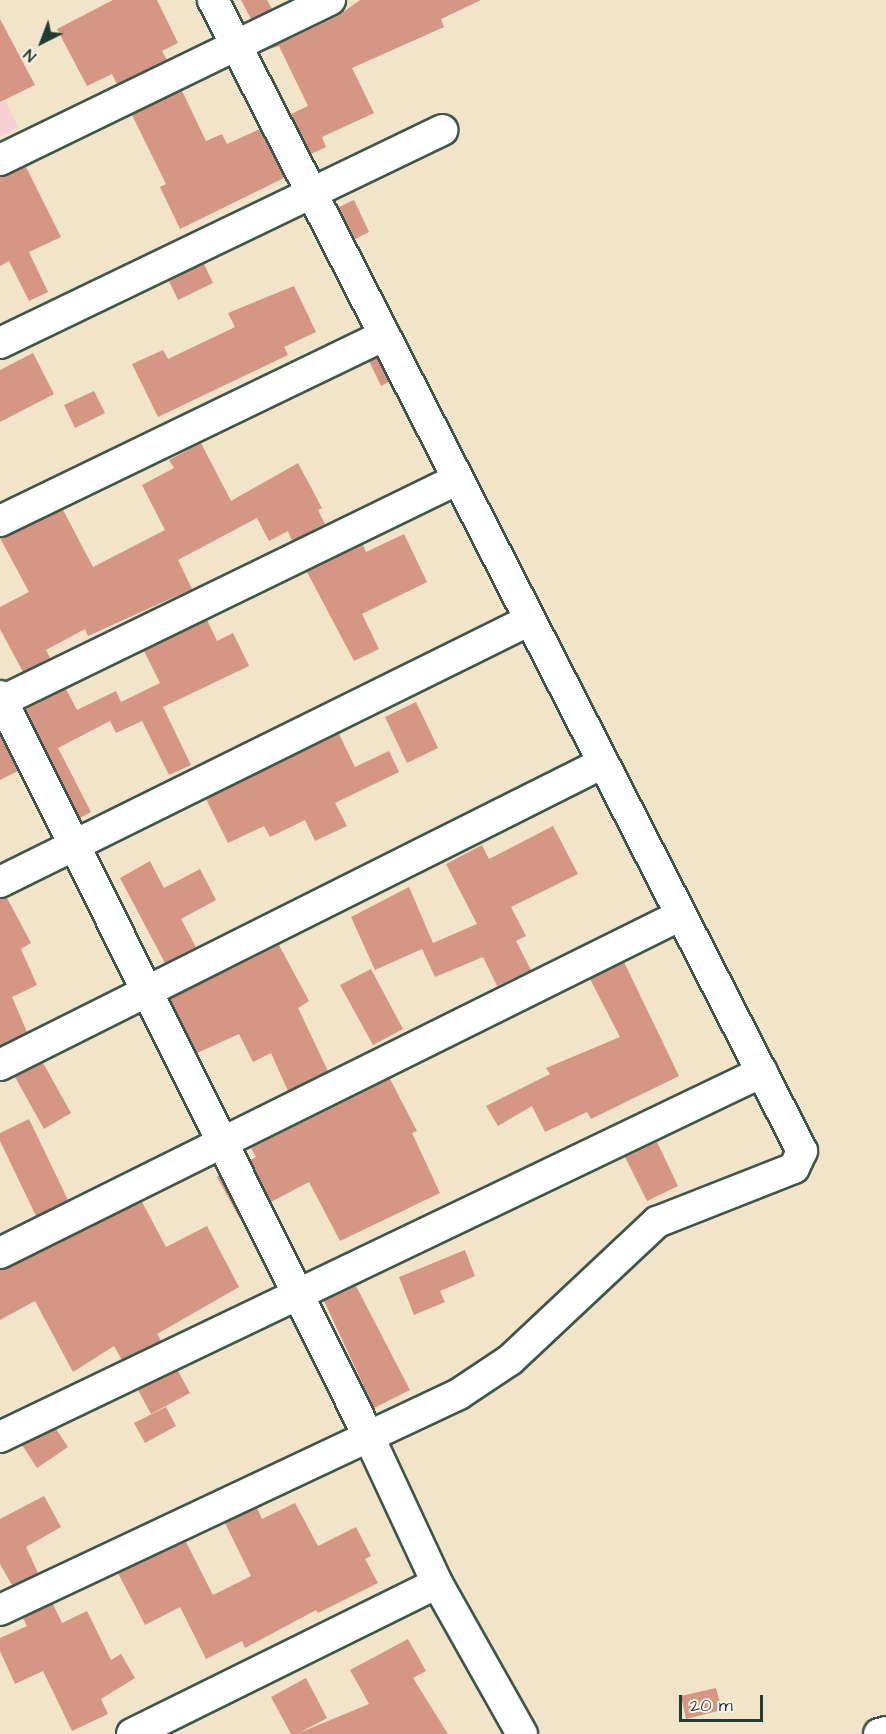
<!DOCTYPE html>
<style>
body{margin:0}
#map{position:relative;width:886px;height:1734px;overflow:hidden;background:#f1e4c8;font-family:"Architects Daughter",sans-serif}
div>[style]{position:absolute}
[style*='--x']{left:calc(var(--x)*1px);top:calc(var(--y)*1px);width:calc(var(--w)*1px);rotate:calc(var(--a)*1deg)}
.built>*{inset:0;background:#f7cfd3}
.building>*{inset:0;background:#d59683}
.roads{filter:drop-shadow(2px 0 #3e564a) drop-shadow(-2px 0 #3e564a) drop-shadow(0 2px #3e564a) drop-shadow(0 -2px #3e564a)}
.minor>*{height:30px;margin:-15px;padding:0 15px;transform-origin:15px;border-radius:15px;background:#fff}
span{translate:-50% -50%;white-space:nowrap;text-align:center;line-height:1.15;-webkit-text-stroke:4.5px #fbf7ec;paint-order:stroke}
.north{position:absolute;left:12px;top:12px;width:60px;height:60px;-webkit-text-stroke:4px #fbf7ec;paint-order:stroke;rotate:222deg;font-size:16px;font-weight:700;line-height:24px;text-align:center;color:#1f3d34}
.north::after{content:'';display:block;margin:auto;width:21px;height:27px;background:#1f3d34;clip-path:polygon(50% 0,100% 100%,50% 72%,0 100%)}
.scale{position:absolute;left:679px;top:1695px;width:84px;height:27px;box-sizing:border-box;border:3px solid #1f3d34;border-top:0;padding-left:8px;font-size:18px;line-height:21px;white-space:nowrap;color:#1f3d34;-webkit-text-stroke:4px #fbf7ec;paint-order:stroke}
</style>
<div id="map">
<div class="built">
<div style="clip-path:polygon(0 90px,18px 127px,0 137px)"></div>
</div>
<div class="building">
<div style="clip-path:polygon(113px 0,157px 0,178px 43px,162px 51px,167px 60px,117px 84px,112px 74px,87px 86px,57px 29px)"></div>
<div style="clip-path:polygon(241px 0,267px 0,272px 9px,251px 19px)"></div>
<div style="clip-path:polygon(360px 0,481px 0,441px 19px,444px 27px,352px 68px,374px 113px,322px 137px,326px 147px,311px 154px,291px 114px,308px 106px,279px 46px,266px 50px,338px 16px)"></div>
<div style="clip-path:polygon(0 19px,35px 85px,0 102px)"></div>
<div style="clip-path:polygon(182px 91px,206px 141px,222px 134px,227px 144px,260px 129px,284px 178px,180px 229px,160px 187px,166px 184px,132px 115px)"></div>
<div style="clip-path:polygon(26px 167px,61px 237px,29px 252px,48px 292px,29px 301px,9px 261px,0 266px,0 177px)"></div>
<div style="clip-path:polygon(354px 200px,369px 232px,355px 239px,339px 207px)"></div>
<div style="clip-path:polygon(204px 264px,213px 283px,178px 300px,169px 281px)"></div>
<div style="clip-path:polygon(294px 286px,316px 332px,284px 347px,288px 355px,158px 417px,132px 364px,163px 350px,168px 359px,235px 327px,228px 313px)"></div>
<div style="clip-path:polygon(33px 353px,54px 394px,0 422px,0 370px)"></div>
<div style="clip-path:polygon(377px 358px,389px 382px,381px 386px,369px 361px)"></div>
<div style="clip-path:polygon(94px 391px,105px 413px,75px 428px,64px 405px)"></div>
<div style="clip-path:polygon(201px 443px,231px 501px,298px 463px,322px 508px,318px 510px,325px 524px,292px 541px,288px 531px,269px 541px,257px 518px,178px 560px,192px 589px,88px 636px,85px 629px,46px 650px,50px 658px,23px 672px,0 629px,0 607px,29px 592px,0 538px,63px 510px,93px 567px,165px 530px,142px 485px,174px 468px,169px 460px)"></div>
<div style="clip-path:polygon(404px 534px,427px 582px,362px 614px,379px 649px,354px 661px,307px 572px,363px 545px,366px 552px)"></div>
<div style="clip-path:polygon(207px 620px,217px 641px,233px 633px,249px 666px,163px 707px,191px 765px,169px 775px,142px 721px,116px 733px,110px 721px,58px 748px,91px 812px,80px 818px,26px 709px,66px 689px,77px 710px,116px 691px,121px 702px,160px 683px,144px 651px)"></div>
<div style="clip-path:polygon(416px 702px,438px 748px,407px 763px,385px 717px)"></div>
<div style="clip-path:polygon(339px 734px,355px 767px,389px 751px,399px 772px,335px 803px,347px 826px,315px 841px,305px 820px,270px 837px,264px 826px,228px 843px,206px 799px)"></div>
<div style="clip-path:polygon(0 735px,18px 771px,0 780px)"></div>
<div style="clip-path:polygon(553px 826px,578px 874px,511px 907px,526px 936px,516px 941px,531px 970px,497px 986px,483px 957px,435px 977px,422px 949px,375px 970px,351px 917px,409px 887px,433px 943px,477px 924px,446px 864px,482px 845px,489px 859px)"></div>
<div style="clip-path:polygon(150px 861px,164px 888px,200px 869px,216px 900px,181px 919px,196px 947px,165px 963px,120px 878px)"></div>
<div style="clip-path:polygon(7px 898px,31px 943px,21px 949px,37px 985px,12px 997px,27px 1032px,0 1046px,0 899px)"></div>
<div style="clip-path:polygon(279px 945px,309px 1001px,298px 1008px,328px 1071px,288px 1091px,271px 1053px,253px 1062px,239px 1034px,197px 1053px,170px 999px)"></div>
<div style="clip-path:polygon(624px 962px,679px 1076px,591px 1119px,587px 1112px,545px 1132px,532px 1106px,498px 1126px,486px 1106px,550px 1074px,546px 1068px,620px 1037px,590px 979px)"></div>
<div style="clip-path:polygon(371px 969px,403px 1029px,373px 1045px,340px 985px)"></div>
<div style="clip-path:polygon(43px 1063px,71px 1113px,44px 1129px,15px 1077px)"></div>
<div style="clip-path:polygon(390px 1079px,417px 1131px,412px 1133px,440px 1193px,340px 1241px,309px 1182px,271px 1202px,250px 1160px,256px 1157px,251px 1148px)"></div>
<div style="clip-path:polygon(29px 1119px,68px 1200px,36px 1216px,0 1141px,0 1133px)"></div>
<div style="clip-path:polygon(657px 1142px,678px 1186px,647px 1201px,625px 1157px)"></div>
<div style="clip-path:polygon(219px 1175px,241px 1218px,240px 1219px,217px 1177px)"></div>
<div style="clip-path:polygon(142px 1202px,166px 1247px,207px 1226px,239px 1287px,157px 1334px,161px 1341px,122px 1360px,114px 1346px,73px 1372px,35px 1301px,0 1320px,0 1270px)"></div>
<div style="clip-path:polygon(465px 1250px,475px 1276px,440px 1291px,445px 1302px,414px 1315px,399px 1277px)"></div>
<div style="clip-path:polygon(356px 1286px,410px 1390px,374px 1408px,324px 1301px)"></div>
<div style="clip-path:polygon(178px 1371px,190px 1393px,151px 1414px,138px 1390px)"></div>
<div style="clip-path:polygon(166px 1407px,176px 1426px,145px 1443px,134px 1423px)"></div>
<div style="clip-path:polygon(56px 1429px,68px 1447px,37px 1468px,22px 1445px)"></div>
<div style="clip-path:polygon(44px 1496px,61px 1527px,26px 1547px,38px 1573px,12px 1585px,0 1564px,0 1519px)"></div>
<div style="clip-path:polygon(295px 1503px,318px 1546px,356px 1527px,371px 1556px,365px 1559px,378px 1583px,318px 1613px,316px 1610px,245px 1648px,242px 1641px,206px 1659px,180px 1607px,145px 1625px,118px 1573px,186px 1542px,213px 1595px,251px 1576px,225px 1523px,257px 1508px,262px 1519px)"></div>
<div style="clip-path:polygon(53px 1604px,62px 1623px,87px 1611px,111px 1660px,121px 1654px,135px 1678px,101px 1699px,108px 1714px,72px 1731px,43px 1671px,15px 1684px,0 1651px,0 1638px,27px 1626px,23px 1618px)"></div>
<div style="clip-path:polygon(408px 1639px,426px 1671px,413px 1678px,448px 1734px,291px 1734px,271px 1697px,306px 1678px,327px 1718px,299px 1733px,369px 1704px,350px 1670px)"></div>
<div style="clip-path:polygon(716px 1688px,722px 1710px,686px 1719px,681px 1696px)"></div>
</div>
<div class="roads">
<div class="minor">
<div style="--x:0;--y:160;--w:367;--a:-25.9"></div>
<div style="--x:0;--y:343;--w:491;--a:-25.7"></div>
<div style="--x:0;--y:521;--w:427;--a:-25.8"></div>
<div style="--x:0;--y:696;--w:828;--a:63.53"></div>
<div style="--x:369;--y:1437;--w:161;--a:65"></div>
<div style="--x:437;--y:1583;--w:173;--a:60.6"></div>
<div style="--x:0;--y:702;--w:509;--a:-25.96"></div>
<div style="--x:0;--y:882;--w:591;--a:-26.31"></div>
<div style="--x:0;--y:1065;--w:674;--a:-26.6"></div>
<div style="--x:0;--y:1253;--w:760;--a:-26.4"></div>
<div style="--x:0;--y:1437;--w:845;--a:-25.59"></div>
<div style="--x:0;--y:1610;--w:507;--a:-25.2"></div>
<div style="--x:459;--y:1394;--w:61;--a:-33.7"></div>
<div style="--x:510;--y:1360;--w:202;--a:-43.2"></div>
<div style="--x:657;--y:1222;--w:147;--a:-21.5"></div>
<div style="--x:794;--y:1168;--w:19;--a:-65"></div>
<div style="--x:802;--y:1151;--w:1293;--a:-117.1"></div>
<div style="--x:132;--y:1734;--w:340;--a:-26.3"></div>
<div style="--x:879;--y:1734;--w:7;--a:-16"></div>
</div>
</div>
<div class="north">N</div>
<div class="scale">20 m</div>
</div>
